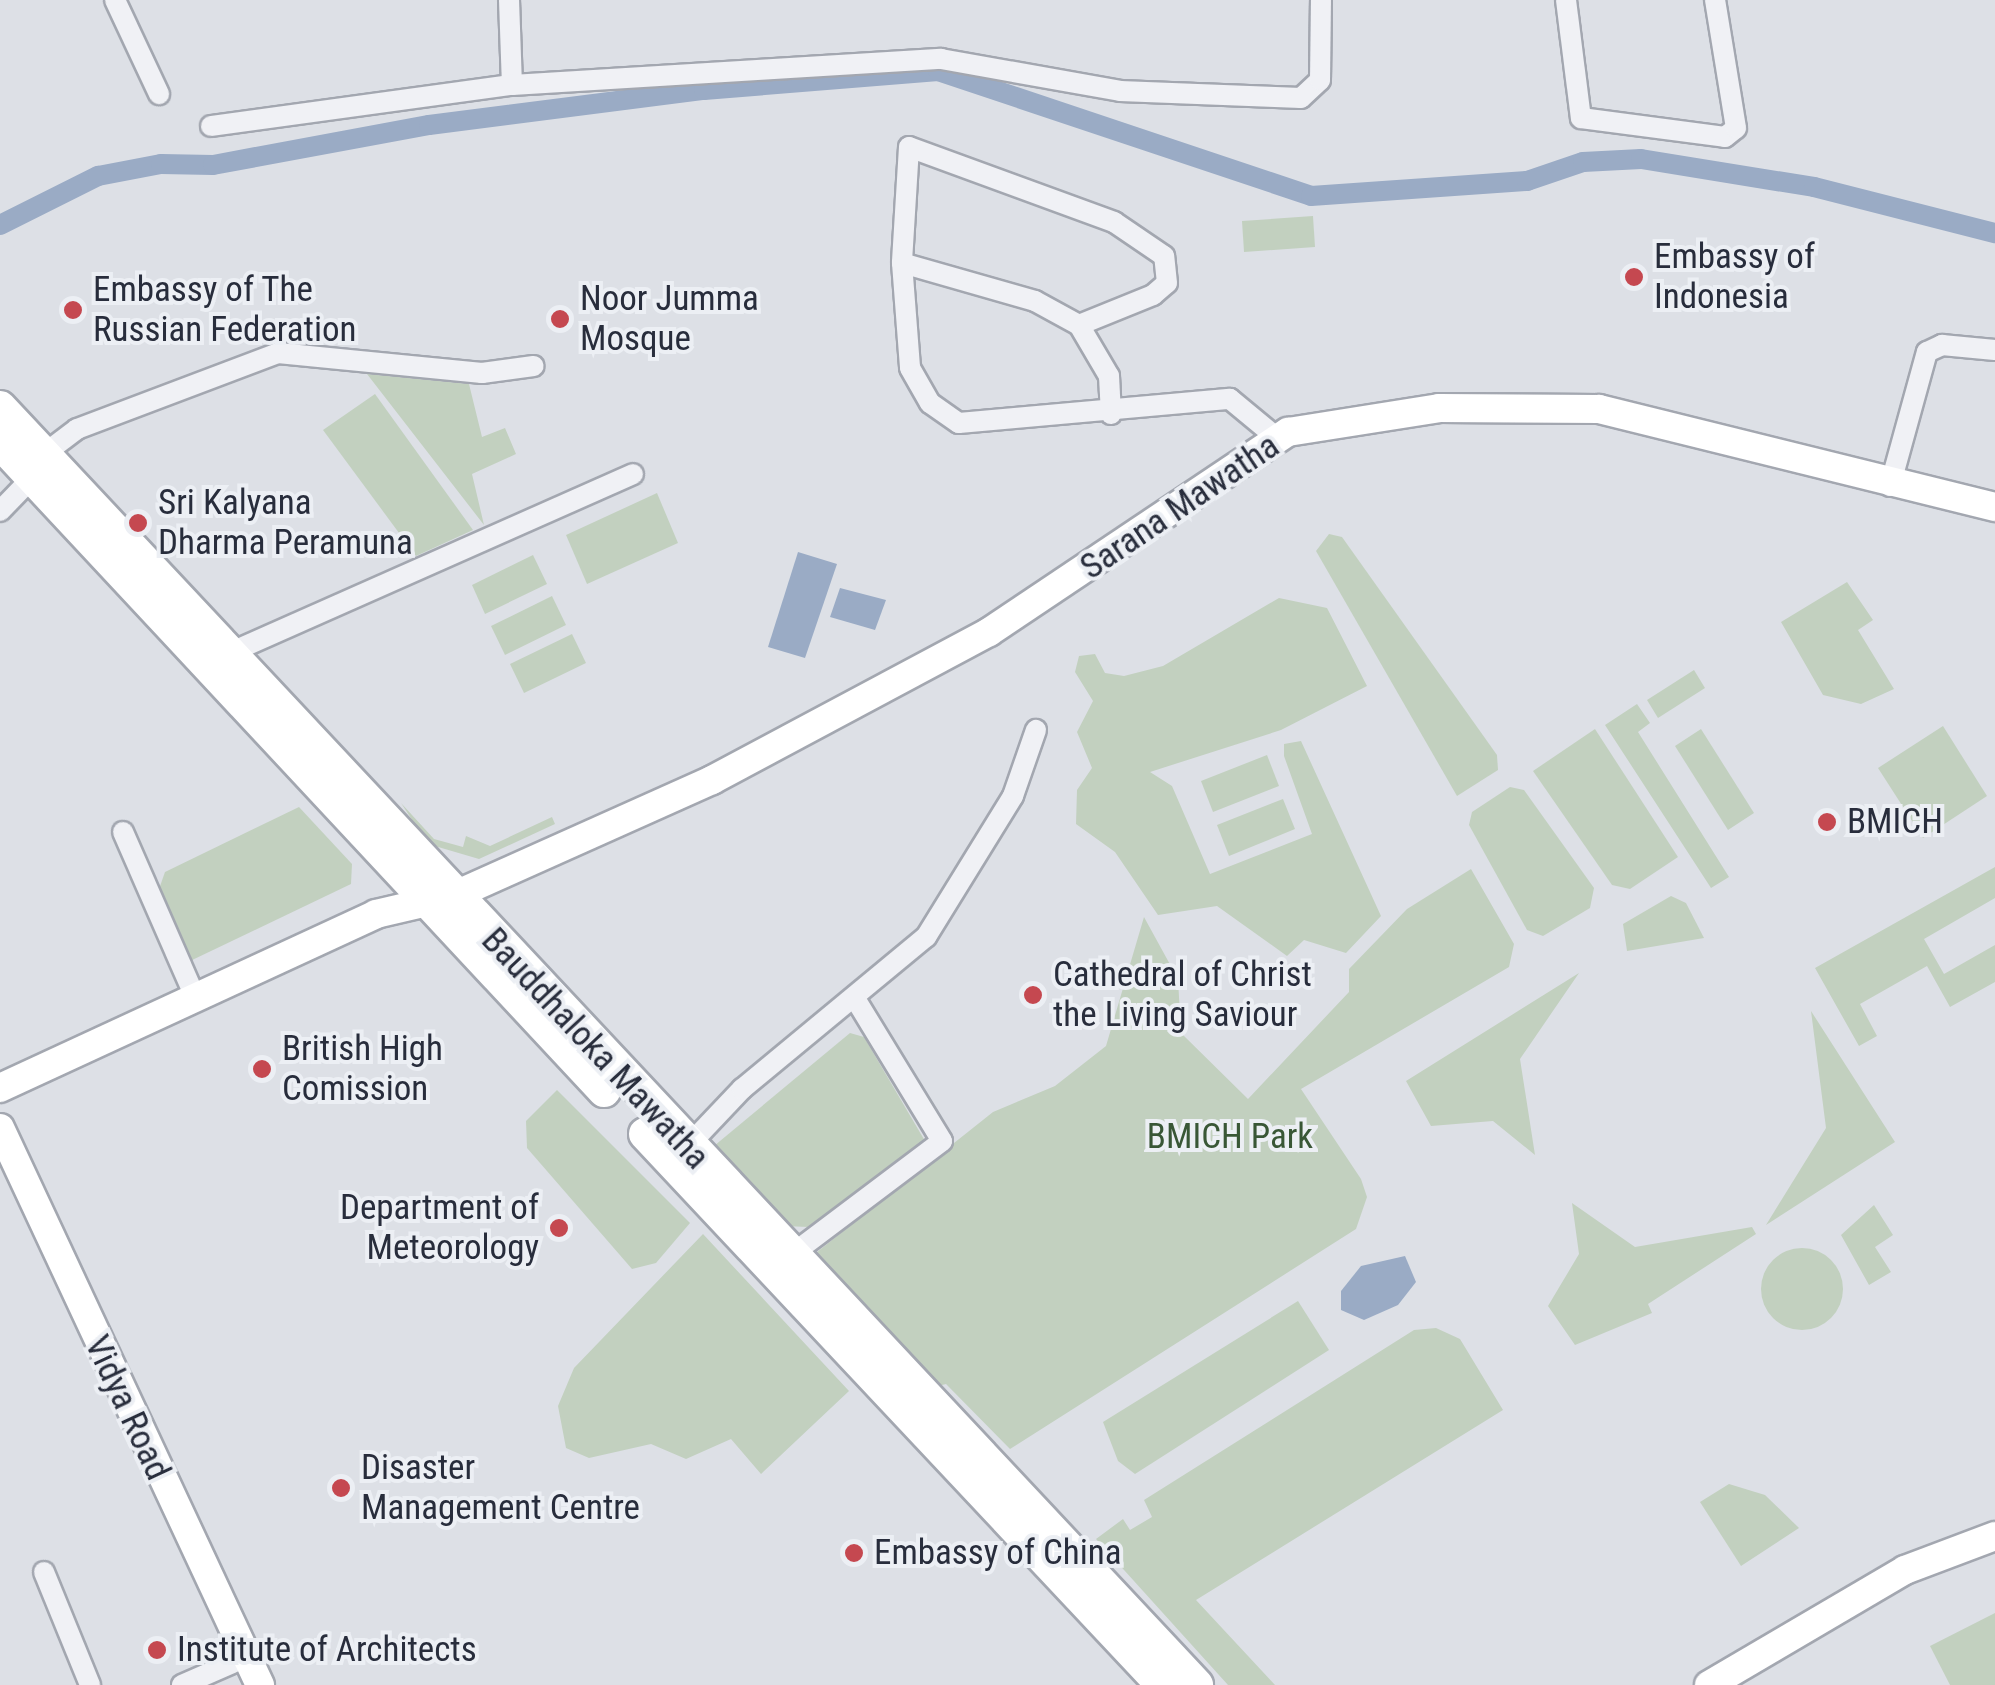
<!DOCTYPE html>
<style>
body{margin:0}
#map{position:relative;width:1995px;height:1685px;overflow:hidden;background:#dde0e6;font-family:"Roboto Condensed",sans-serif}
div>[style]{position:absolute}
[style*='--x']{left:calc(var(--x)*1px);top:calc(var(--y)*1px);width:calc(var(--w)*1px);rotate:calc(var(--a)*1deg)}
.green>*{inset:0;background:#c2d0bf}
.round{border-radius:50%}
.water>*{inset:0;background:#9aabc5}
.canal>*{height:20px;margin:-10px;padding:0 10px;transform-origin:10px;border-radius:10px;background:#9aabc5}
.roads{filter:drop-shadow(2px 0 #a3a7b0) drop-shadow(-2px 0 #a3a7b0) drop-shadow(0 2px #a3a7b0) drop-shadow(0 -2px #a3a7b0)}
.street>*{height:20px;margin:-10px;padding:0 10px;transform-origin:10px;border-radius:10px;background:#f0f1f5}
.secondary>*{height:28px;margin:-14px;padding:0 14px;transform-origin:14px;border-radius:14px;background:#fff}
.primary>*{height:32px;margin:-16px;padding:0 16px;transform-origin:16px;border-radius:16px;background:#fff}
.dots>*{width:28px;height:28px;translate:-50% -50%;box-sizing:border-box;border:5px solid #eceff4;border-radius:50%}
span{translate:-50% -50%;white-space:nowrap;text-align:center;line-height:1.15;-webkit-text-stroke:8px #eceff4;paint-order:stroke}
.poi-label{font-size:35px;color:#282d3c}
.left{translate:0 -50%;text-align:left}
.right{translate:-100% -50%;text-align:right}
.street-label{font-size:35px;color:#282d3c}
.park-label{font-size:35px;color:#395736}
</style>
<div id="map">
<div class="green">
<div style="clip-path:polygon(1313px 216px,1315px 247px,1244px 252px,1242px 221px)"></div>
<div style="clip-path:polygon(367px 374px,469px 384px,482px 437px,505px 428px,516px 454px,472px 474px,484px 525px)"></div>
<div style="clip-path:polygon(375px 394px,473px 530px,416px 556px,323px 430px)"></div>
<div style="clip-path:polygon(657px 493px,678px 543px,587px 584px,566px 535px)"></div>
<div style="clip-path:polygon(1329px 534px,1342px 537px,1497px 755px,1498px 770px,1457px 796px,1316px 551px)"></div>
<div style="clip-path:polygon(533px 555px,547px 584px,485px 614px,472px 585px)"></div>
<div style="clip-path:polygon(1847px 582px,1873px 620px,1858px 630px,1894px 689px,1861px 704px,1823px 695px,1781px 622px)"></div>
<div style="clip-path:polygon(552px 596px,566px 625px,505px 655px,491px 626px)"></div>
<div style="clip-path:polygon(1279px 598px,1327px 608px,1367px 686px,1281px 730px,1150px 772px,1172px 786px,1210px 874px,1312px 834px,1284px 756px,1284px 744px,1301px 741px,1381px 916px,1346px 953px,1304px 940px,1287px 956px,1217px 906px,1158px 915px,1115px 852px,1076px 824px,1077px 790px,1092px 768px,1077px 732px,1093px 701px,1075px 672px,1079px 656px,1095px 654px,1105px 673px,1124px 676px,1163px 666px)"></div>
<div style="clip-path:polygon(572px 634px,586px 663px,524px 693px,510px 664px)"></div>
<div style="clip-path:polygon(1694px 670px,1705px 688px,1658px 718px,1647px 700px)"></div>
<div style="clip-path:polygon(1637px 704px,1650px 723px,1638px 732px,1729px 877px,1711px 888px,1605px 725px)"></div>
<div style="clip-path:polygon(1943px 726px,1987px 796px,1923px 838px,1878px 768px)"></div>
<div style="clip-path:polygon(1595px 729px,1678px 857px,1630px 889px,1612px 885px,1533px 771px)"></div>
<div style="clip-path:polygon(1701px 729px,1754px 813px,1728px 830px,1675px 746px)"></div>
<div style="clip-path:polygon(1267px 755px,1279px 786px,1213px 812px,1201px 781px)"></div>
<div style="clip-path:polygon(1510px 787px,1524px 790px,1594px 888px,1590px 908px,1543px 936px,1527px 930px,1469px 825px,1472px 812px)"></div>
<div style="clip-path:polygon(1283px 799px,1295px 829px,1229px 856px,1217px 825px)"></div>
<div style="clip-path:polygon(401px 803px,434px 839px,463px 847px,466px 836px,490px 846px,552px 817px,555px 824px,479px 859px,428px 844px)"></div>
<div style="clip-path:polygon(299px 807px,352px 864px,351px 884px,188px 962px,159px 889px,165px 872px)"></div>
<div style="clip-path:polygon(1995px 867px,1995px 898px,1924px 939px,1944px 974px,1995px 945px,1995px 982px,1950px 1007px,1927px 966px,1860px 1004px,1877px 1036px,1859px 1046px,1815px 968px)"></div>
<div style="clip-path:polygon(1471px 869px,1514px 944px,1509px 967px,1301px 1089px,1361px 1179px,1367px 1197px,1356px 1229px,1010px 1449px,946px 1384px,926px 1389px,807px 1260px,993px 1112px,1055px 1086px,1106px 1046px,1144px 917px,1178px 979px,1181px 1033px,1248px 1099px,1349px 992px,1349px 969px,1407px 909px)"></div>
<div style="clip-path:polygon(1671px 896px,1686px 903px,1704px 938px,1627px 951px,1623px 924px)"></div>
<div style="clip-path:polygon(1579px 973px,1520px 1059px,1535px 1155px,1493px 1121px,1431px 1126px,1406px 1081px)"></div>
<div style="clip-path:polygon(1811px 1011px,1895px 1142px,1766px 1225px,1826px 1128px)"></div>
<div style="clip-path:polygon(850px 1033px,864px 1037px,925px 1141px,809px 1227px,783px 1226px,714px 1146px)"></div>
<div style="clip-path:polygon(557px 1090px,690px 1223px,656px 1263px,632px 1269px,527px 1148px,526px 1121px)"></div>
<div style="clip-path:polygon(1572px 1203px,1635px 1247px,1752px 1227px,1756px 1234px,1648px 1304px,1652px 1313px,1575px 1345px,1548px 1306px,1579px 1254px)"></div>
<div style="clip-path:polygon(1874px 1205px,1893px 1235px,1875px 1247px,1891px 1272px,1869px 1285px,1841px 1235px)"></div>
<div style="clip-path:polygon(703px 1234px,849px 1391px,761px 1474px,731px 1439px,686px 1459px,651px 1444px,589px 1458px,566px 1448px,558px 1406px,574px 1368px)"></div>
<div class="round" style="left:1761px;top:1248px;width:82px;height:82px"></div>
<div style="clip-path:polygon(1298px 1301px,1329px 1350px,1135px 1474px,1118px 1461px,1103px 1422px)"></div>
<div style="clip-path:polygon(1436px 1328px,1460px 1339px,1503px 1410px,1196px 1600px,1275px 1685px,1228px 1685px,1096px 1539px,1123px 1519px,1130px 1530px,1152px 1517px,1144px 1500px,1414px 1330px)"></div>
<div style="clip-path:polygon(1729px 1484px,1765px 1495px,1799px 1528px,1741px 1566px,1700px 1502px)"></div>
<div style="clip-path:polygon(1995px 1613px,1995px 1685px,1950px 1685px,1930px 1646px)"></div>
</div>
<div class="water">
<div style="clip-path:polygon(798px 552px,837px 564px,805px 658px,768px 647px)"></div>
<div style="clip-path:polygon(840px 588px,886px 600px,875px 630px,830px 617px)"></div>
<div style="clip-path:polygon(1405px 1256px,1416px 1282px,1398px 1305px,1364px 1320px,1341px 1310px,1341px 1291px,1361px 1266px)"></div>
</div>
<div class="canal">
<div style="--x:0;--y:225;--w:110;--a:-26.6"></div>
<div style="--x:98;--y:176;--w:64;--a:-10.8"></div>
<div style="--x:161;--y:164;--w:52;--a:1.1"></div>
<div style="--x:213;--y:165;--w:220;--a:-10.5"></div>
<div style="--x:429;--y:125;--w:277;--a:-7.3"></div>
<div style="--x:704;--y:90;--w:235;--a:-4.6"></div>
<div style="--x:938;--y:71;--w:393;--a:18.5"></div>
<div style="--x:1311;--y:196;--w:217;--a:-4"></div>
<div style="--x:1527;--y:181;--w:59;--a:-18.7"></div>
<div style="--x:1583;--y:162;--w:58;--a:-3"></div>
<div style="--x:1641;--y:159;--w:175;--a:9.2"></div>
<div style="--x:1814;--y:187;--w:187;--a:14.3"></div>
</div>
<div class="roads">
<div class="street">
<div style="--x:115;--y:0;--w:104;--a:64.9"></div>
<div style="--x:509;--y:0;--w:85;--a:88"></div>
<div style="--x:1566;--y:0;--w:119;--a:82.8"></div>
<div style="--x:1581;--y:118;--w:145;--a:7.5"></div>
<div style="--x:1725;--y:137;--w:14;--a:-39"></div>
<div style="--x:1736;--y:128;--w:130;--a:-99.3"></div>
<div style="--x:211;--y:126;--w:304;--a:-7.8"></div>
<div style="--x:512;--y:85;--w:430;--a:-3.5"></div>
<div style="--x:941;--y:59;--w:182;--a:10.1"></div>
<div style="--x:1120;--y:91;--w:181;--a:2.2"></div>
<div style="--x:1301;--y:98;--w:26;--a:-43"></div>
<div style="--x:1320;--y:80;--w:80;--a:-89.3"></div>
<div style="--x:902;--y:263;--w:138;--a:15.9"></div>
<div style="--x:1035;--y:301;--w:50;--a:28.6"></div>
<div style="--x:1079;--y:325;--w:59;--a:59.5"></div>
<div style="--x:1109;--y:376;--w:38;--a:87"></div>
<div style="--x:1079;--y:325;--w:80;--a:-22.1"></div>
<div style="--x:1153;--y:295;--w:18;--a:-41"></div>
<div style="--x:1167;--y:283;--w:27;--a:-96"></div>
<div style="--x:1164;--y:256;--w:60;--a:-145.8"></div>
<div style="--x:1114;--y:222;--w:218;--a:-159.9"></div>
<div style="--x:909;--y:147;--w:116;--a:93.5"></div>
<div style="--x:902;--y:263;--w:105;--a:85.6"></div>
<div style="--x:910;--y:368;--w:40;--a:60.3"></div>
<div style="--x:930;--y:403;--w:35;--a:35"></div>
<div style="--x:959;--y:423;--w:272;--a:-5.1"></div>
<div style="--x:1230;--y:399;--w:60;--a:39.6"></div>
<div style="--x:44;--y:454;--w:41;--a:-37.1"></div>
<div style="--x:77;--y:429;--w:215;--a:-20.7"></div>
<div style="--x:278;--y:353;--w:205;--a:5.6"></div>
<div style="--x:482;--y:373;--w:52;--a:-7.7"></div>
<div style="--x:1890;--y:486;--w:139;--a:-74.6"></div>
<div style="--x:1927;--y:352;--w:17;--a:-25"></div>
<div style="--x:1942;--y:345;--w:53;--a:5.4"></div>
<div style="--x:0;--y:511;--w:46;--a:-45.9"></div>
<div style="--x:227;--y:654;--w:444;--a:-23.9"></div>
<div style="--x:123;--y:832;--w:184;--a:66.4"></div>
<div style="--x:687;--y:1147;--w:80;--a:-46.5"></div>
<div style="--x:742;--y:1089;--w:239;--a:-39.6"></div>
<div style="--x:926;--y:937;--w:166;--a:-58.3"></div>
<div style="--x:1013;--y:796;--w:70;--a:-70.8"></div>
<div style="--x:787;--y:1258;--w:194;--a:-37"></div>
<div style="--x:942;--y:1141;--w:165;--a:-121.4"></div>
<div style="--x:44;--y:1572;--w:122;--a:67.8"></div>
<div style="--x:182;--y:1685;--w:70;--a:-23.6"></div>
</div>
<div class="secondary">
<div style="--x:0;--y:1088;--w:414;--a:-24.8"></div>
<div style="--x:376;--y:914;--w:79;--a:-13.2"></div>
<div style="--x:453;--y:896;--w:284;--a:-24.1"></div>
<div style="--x:712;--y:780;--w:314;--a:-28.1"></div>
<div style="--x:989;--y:632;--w:360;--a:-33.8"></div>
<div style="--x:1288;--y:432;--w:153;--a:-9"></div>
<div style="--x:1439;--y:408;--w:160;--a:0.4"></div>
<div style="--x:1599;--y:409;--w:408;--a:13.9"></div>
<div style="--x:0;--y:1128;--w:615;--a:64.98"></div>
<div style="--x:1709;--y:1685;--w:227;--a:-30.4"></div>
<div style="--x:1905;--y:1570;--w:96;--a:-20.7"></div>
</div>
<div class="primary">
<div style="--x:0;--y:407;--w:1751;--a:46.87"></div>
<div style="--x:0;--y:443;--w:886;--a:47.01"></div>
<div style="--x:645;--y:1134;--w:756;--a:46.82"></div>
</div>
</div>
<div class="dots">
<div style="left:1634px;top:277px;background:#c54850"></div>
<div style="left:73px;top:310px;background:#c54850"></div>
<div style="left:560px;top:319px;background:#c54850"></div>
<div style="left:138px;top:523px;background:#c54850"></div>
<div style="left:1827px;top:822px;background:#c54850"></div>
<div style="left:1033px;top:995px;background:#c54850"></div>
<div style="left:262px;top:1069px;background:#c54850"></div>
<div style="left:559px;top:1228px;background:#c54850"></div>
<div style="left:341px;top:1488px;background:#c54850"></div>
<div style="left:854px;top:1553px;background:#c54850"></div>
<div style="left:157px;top:1650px;background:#c54850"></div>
</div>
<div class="poi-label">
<span class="left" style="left:1654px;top:277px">Embassy of<br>Indonesia</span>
<span class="left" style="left:93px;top:310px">Embassy of The<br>Russian Federation</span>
<span class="left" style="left:580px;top:319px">Noor Jumma<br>Mosque</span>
<span class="left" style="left:158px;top:523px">Sri Kalyana<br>Dharma Peramuna</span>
<span class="left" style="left:1847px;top:822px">BMICH</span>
<span class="left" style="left:1053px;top:995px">Cathedral of Christ<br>the Living Saviour</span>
<span class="left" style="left:282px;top:1069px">British High<br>Comission</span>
<span class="right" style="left:539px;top:1228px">Department of<br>Meteorology</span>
<span class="left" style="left:361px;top:1488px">Disaster<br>Management Centre</span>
<span class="left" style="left:874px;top:1553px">Embassy of China</span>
<span class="left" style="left:177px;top:1650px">Institute of Architects</span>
</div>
<div class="street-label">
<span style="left:1180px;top:507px;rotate:-34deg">Sarana Mawatha</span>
<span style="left:595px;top:1049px;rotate:47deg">Bauddhaloka Mawatha</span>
<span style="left:127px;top:1408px;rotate:65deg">Vidya Road</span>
</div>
<div class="park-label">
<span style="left:1230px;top:1137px">BMICH Park</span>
</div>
</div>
